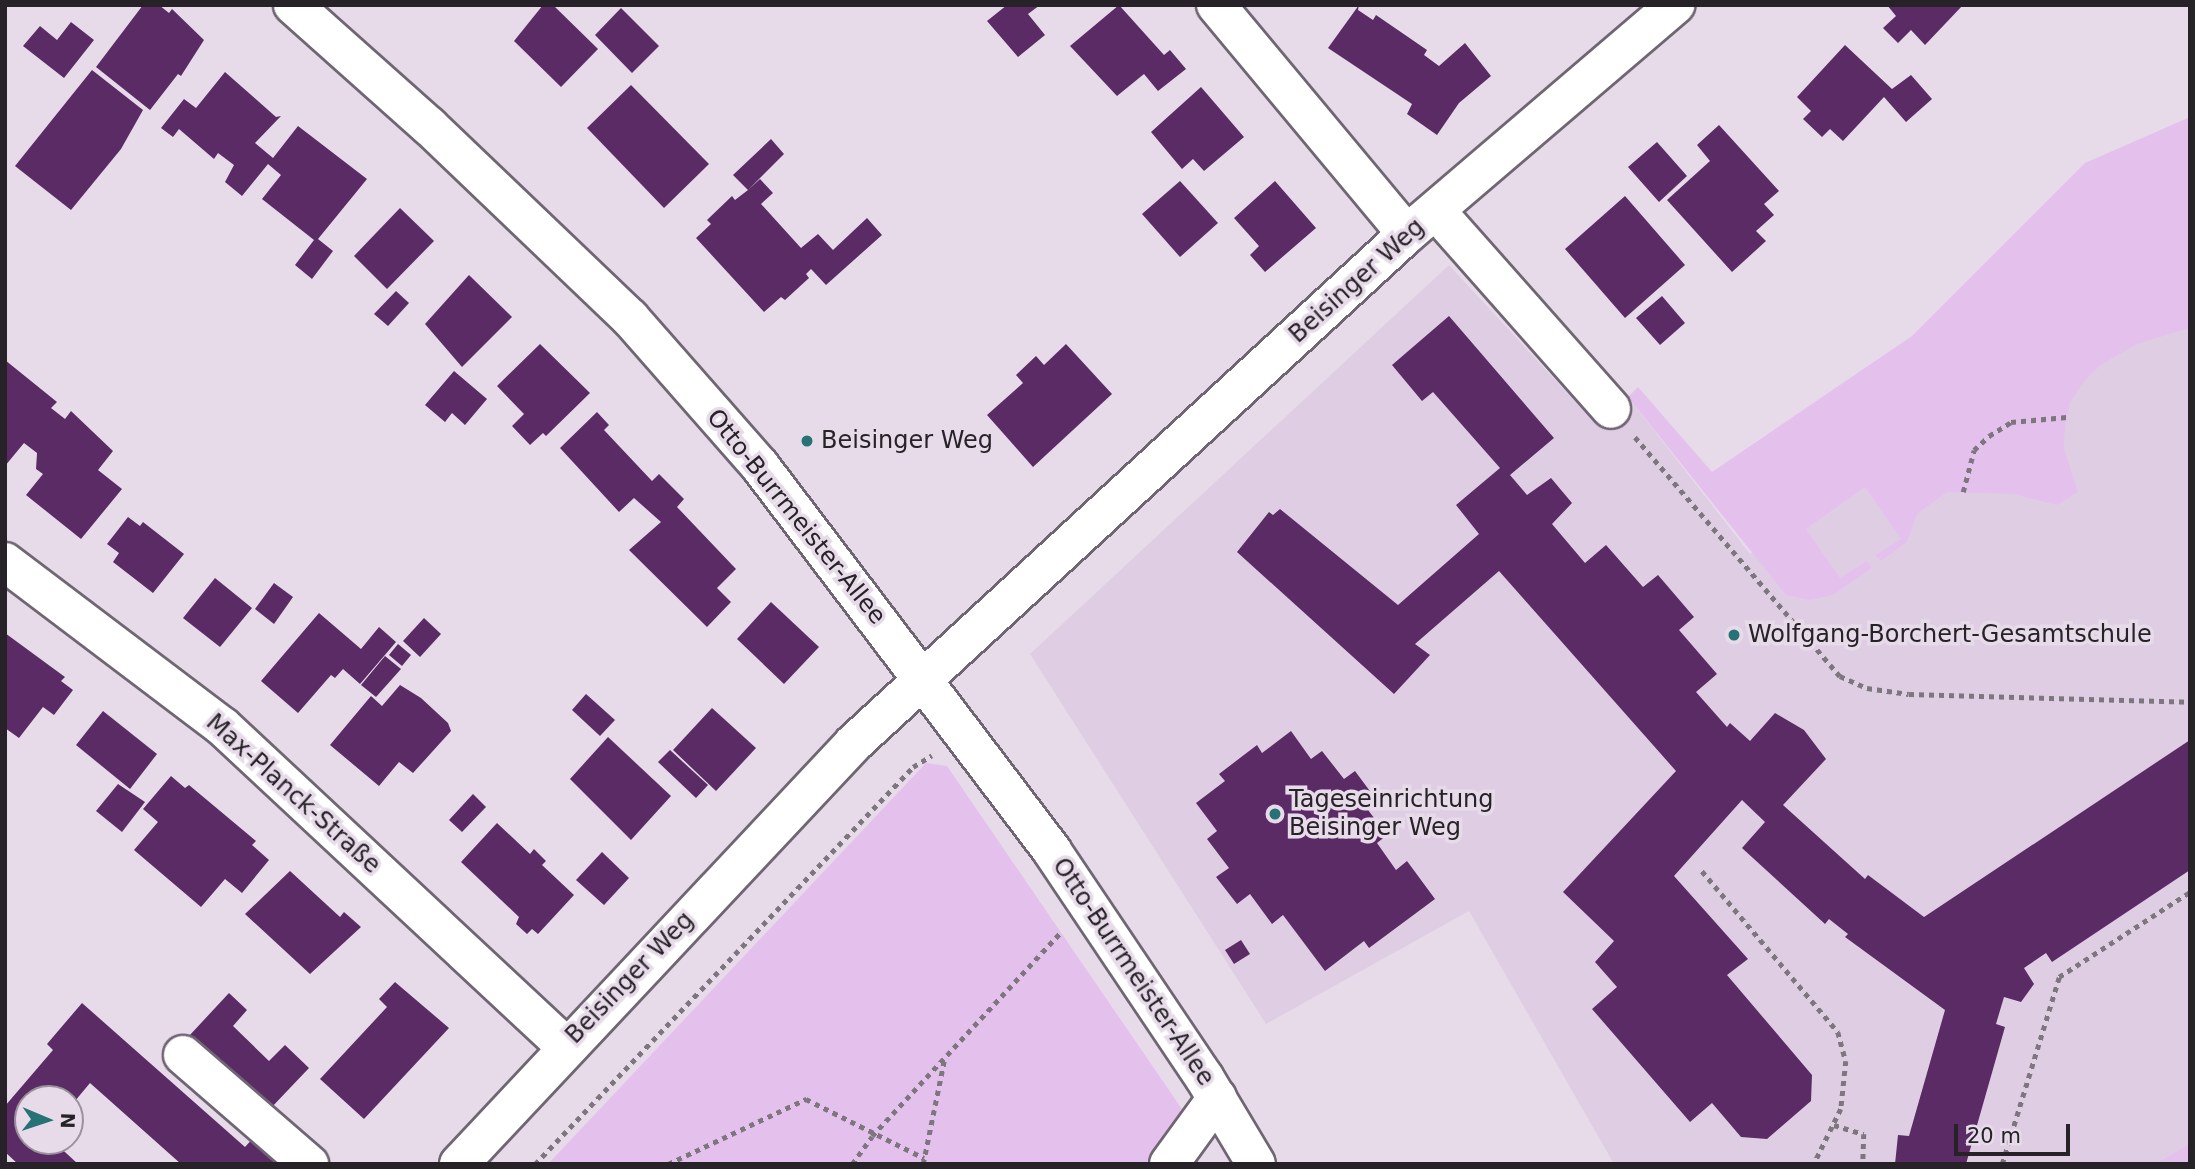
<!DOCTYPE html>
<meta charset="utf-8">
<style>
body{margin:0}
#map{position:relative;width:2195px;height:1169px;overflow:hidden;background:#e7dbea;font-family:"DejaVu Sans",sans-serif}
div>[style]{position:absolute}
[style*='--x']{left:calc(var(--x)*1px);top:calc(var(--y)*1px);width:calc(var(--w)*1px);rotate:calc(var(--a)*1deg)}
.built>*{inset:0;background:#dfcee3}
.green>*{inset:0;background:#e4c1ed}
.building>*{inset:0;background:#5b2b66}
.path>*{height:4.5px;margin-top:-2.25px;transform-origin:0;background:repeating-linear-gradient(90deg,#7e767f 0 5px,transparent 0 10px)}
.roads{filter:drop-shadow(2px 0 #706673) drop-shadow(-2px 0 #706673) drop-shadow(0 2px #706673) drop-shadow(0 -2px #706673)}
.minor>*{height:38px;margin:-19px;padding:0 19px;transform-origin:19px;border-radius:19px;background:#fff}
.dots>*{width:19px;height:19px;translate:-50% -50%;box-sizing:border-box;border:4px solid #e7dbea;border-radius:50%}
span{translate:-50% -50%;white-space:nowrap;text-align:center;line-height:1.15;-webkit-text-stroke:7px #e7dbea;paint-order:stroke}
.street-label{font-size:24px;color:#262227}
.poi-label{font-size:24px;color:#262227}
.left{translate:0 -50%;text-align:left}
.frame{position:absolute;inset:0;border:7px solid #262227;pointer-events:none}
.north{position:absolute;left:14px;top:1085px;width:70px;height:70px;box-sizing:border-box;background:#e7dbea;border:2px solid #9a919c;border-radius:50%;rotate:92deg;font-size:19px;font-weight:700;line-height:28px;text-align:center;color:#262227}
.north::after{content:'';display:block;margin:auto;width:24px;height:32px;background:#277275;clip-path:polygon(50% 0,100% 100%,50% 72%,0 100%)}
.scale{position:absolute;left:1954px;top:1124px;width:116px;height:32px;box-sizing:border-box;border:4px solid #262227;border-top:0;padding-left:9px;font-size:21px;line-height:24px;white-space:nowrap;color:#262227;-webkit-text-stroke:5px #e7dbea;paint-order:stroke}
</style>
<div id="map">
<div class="built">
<div style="clip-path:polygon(2190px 235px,2190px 1164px,1614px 1164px,1469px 911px,1266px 1024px,1030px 654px,1449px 265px,1594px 422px,1628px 397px,1750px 554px)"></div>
</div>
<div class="green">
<div style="clip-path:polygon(2190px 117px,2190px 328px,2137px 344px,2101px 365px,2085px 380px,2070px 403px,2065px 426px,2064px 449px,2078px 492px,2057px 505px,2013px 494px,1947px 492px,1917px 514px,1907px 542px,1881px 561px,1875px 555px,1901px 539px,1865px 487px,1806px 529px,1840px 578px,1867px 561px,1872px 568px,1833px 595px,1810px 600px,1786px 595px,1628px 397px,1638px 387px,1712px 472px,1912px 336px,2085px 163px)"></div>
<div style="clip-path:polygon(926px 763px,947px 766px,1186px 1115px,1151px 1164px,548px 1164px)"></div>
<div style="clip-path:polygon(2190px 1144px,2190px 1164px,2155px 1164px)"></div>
</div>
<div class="building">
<div style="clip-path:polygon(143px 5px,159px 5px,169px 13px,172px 9px,204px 40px,181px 76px,178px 74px,150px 110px,96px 67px)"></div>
<div style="clip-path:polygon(543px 5px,553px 5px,598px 49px,561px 87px,514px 41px)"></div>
<div style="clip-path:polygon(1007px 5px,1040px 5px,1028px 14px,1045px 35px,1018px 57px,987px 21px)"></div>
<div style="clip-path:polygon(1119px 5px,1164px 55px,1170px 50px,1186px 69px,1158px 91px,1144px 74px,1117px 96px,1070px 46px)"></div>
<div style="clip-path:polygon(1359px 5px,1358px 10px,1373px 20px,1376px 15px,1427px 50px,1424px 55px,1439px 66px,1465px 43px,1491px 76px,1459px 103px,1437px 135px,1407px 114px,1412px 104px,1328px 48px)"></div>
<div style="clip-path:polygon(1887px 5px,1963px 5px,1925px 45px,1911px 30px,1898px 43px,1883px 28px,1896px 16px)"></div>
<div style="clip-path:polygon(621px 8px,659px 46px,632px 73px,595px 35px)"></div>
<div style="clip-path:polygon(71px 22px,94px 40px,64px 78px,23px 46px,40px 26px,57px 40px)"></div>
<div style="clip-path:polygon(1845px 45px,1892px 89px,1911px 75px,1932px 99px,1906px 122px,1884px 97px,1843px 141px,1830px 129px,1822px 137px,1803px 119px,1811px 111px,1797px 97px)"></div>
<div style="clip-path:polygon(92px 70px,143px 110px,121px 149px,71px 210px,15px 166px)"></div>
<div style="clip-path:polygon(225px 72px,276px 117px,281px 116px,255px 143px,273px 158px,298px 126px,367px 179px,318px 239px,333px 251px,312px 279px,295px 265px,314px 240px,262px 199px,281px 175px,268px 164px,242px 196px,225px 182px,234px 165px,218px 153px,214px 159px,179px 129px,173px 137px,161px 128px,184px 99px,196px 108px)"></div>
<div style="clip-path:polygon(631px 85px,709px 164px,664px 208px,587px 128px)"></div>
<div style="clip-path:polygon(1201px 87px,1244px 137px,1204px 171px,1193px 159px,1182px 169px,1151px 132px)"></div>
<div style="clip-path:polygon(1719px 125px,1779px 191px,1764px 204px,1774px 215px,1756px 231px,1766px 241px,1732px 272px,1667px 200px,1710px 161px,1697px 145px)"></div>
<div style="clip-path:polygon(771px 139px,784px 154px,748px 190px,760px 179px,773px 193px,761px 204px,801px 248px,818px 234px,833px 250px,867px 218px,882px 235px,826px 285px,811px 269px,806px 274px,809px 278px,785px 300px,781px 297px,764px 312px,696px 238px,711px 224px,707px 220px,732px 196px,735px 200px,748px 190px,733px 175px)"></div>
<div style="clip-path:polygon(1657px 142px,1687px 176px,1659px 202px,1628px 167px)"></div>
<div style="clip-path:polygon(1180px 181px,1218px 223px,1180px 257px,1142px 214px)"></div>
<div style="clip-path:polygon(1275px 181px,1316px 228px,1265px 272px,1250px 255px,1259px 246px,1234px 218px)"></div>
<div style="clip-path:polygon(1625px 196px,1685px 265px,1625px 318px,1565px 249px)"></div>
<div style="clip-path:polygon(400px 208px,434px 241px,387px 289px,354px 256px)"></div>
<div style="clip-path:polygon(469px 275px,512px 317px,462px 367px,425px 324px)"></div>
<div style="clip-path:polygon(396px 291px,409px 303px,388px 326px,374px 314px)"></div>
<div style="clip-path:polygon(1662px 296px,1685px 323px,1660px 345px,1636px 318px)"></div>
<div style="clip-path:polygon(1449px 316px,1554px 438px,1510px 475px,1527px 495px,1551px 478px,1572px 503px,1552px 524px,1585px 563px,1606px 545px,1643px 587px,1658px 575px,1694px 617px,1679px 630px,1717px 674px,1696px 692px,1727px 727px,1730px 723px,1750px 741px,1775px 713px,1804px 730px,1826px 759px,1783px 805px,1865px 879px,1868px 875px,1924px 917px,2190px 740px,2190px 870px,2052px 962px,2046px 953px,2024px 968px,2034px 984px,2021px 1002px,2004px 997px,1996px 1024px,2005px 1027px,1966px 1164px,1895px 1164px,1898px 1135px,1909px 1136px,1945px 1010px,1845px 937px,1848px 934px,1829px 919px,1825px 924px,1742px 848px,1765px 822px,1742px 800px,1674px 876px,1748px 959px,1727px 975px,1812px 1075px,1811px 1101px,1767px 1139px,1741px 1137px,1712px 1103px,1690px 1122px,1592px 1009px,1617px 987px,1595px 962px,1614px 941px,1563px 892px,1676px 771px,1499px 571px,1415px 644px,1430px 655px,1394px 694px,1237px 552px,1269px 512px,1273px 515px,1280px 509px,1398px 605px,1479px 534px,1456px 505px,1500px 468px,1433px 392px,1422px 401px,1392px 365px)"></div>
<div style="clip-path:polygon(540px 344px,590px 393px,546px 436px,543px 433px,530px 445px,512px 426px,524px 414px,497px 386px)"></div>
<div style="clip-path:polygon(1066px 344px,1112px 394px,1033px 467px,987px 415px,1023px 383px,1016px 375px,1036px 356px,1044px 365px)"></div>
<div style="clip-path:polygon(5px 360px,57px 402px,51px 408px,65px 419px,71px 411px,113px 451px,98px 470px,122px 489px,81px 539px,26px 495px,43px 474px,36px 469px,37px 453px,24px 443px,5px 466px)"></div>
<div style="clip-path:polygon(454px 371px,487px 399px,465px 425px,452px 413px,445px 422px,425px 405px)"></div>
<div style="clip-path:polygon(597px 412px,609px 425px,604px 430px,652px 481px,659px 474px,684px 499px,677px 507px,736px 569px,717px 588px,731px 602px,707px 627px,629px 550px,661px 522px,634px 498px,619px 512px,560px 448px)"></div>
<div style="clip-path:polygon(128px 517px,140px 526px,143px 522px,184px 554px,153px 593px,113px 562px,119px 553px,107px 544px)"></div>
<div style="clip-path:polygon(215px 578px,252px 608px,220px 647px,183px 618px)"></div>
<div style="clip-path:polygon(274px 583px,293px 597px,274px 624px,255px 609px)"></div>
<div style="clip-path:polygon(771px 602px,819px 647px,784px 684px,737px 639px)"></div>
<div style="clip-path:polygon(319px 613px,361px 649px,379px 627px,396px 642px,360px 684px,343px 669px,335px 678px,331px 675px,298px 713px,261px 681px)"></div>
<div style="clip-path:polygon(424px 618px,441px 634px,420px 657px,403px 641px)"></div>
<div style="clip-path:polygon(5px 633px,65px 677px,61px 681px,73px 690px,54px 715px,43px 707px,19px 738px,5px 728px)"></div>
<div style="clip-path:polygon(398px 644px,411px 655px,402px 666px,389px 655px)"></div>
<div style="clip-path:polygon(385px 656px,401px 669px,376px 697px,361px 685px)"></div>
<div style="clip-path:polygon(400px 685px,421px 698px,448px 723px,451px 731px,413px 773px,399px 762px,379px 786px,330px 745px,371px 696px,382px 706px)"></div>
<div style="clip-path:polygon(586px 694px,615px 720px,600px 736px,572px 710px)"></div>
<div style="clip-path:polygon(712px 708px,756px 748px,716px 791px,673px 750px)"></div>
<div style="clip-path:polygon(103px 711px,157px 754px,130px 789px,76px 745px)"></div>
<div style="clip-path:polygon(1291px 731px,1311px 759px,1322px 751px,1344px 779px,1355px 771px,1375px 798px,1365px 806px,1387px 835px,1377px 843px,1396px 870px,1407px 861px,1435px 899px,1369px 948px,1364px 941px,1325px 971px,1283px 915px,1272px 924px,1250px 894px,1237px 904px,1216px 877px,1229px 868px,1207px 839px,1217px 831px,1196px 803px,1225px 781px,1219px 774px,1257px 745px,1262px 753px)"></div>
<div style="clip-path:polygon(608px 737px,671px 796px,631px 840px,570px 779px)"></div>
<div style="clip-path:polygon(670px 750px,708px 785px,696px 798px,658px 762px)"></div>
<div style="clip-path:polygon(171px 776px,185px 788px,189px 785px,256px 841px,252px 845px,269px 860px,242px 893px,225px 879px,201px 907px,134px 850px,158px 822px,143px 809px)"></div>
<div style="clip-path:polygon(118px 784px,145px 802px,122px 832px,96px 811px)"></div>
<div style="clip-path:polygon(473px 794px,486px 807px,462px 832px,449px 820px)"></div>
<div style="clip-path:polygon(497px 823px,530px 854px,534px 849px,546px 861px,542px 865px,574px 895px,538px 934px,532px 929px,527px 934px,516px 924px,519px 917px,461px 862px)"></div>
<div style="clip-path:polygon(602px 852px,629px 878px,604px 905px,576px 880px)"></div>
<div style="clip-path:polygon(290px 871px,340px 917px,344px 912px,361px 927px,310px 974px,245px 914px)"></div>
<div style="clip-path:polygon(1241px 940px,1250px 954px,1234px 964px,1225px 950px)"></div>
<div style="clip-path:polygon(395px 982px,449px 1028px,364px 1119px,320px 1079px,387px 1007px,379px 999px)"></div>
<div style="clip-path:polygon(229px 993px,247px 1010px,233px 1026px,269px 1061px,285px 1045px,309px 1068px,270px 1109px,189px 1036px)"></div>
<div style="clip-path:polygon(82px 1003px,245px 1147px,255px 1136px,285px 1164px,181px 1164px,90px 1083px,70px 1107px,70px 1099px,28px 1099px,28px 1141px,53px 1141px,78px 1164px,18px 1164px,5px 1152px,5px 1106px,53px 1050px,47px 1044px)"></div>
</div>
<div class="path">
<div style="--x:1635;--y:437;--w:315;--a:49.4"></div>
<div style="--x:1840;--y:676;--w:30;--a:24"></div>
<div style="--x:1867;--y:688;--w:42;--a:8.1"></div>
<div style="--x:1909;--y:694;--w:281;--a:1.6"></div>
<div style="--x:1963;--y:492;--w:43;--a:-75.3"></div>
<div style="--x:1974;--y:450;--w:21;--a:-43"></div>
<div style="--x:1989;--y:436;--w:26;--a:-32"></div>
<div style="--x:2011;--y:422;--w:56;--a:-5.1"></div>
<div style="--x:1702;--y:871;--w:211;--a:49.8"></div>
<div style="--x:1838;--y:1032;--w:30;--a:75"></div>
<div style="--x:1846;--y:1061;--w:48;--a:95.9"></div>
<div style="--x:1841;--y:1109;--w:61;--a:116.1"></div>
<div style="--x:1834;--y:1125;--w:31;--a:17"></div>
<div style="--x:1864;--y:1134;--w:30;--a:92"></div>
<div style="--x:535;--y:1164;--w:548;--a:-46.4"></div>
<div style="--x:913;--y:767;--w:22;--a:-32"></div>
<div style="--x:668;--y:1164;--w:153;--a:-25.2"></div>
<div style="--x:806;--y:1099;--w:132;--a:26.6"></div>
<div style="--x:852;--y:1164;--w:34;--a:-54"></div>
<div style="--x:872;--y:1136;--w:277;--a:-47.2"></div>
<div style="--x:923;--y:1164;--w:105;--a:-78.5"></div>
<div style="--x:2002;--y:1164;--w:195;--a:-73"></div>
<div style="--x:2059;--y:977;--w:156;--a:-33"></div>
</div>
<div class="roads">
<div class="minor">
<div style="--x:293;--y:5;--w:182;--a:41.7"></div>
<div style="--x:429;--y:126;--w:278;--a:43.7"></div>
<div style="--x:630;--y:318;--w:197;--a:48.7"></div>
<div style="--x:760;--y:466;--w:483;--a:52.8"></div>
<div style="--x:1052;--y:851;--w:272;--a:56.1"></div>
<div style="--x:1204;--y:1077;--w:101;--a:59.1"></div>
<div style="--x:1216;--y:5;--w:298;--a:50.2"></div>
<div style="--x:1436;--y:211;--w:264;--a:48.5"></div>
<div style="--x:5;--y:562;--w:272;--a:37.1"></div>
<div style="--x:222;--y:726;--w:469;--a:43"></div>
<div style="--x:183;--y:1055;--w:167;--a:40.9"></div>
<div style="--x:459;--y:1164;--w:577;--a:-46.82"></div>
<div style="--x:854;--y:743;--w:752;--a:-42.63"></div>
<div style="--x:1407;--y:234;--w:353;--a:-40.5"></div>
<div style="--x:1169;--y:1164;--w:82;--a:-54"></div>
</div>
</div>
<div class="dots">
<div style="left:807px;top:441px;background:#277275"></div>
<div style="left:1734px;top:635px;background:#277275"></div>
<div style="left:1275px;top:814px;background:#277275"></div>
</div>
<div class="street-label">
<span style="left:1357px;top:281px;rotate:-42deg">Beisinger Weg</span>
<span style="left:796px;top:517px;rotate:51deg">Otto-Burrmeister-Allee</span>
<span style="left:293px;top:794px;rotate:42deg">Max-Planck-Straße</span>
<span style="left:1133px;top:972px;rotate:56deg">Otto-Burrmeister-Allee</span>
<span style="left:630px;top:978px;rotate:-46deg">Beisinger Weg</span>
</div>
<div class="poi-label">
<span class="left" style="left:821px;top:441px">Beisinger Weg</span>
<span class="left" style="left:1748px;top:635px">Wolfgang-Borchert-Gesamtschule</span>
<span class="left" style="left:1289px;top:814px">Tageseinrichtung<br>Beisinger Weg</span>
</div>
<div class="frame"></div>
<div class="north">N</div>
<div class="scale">20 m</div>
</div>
